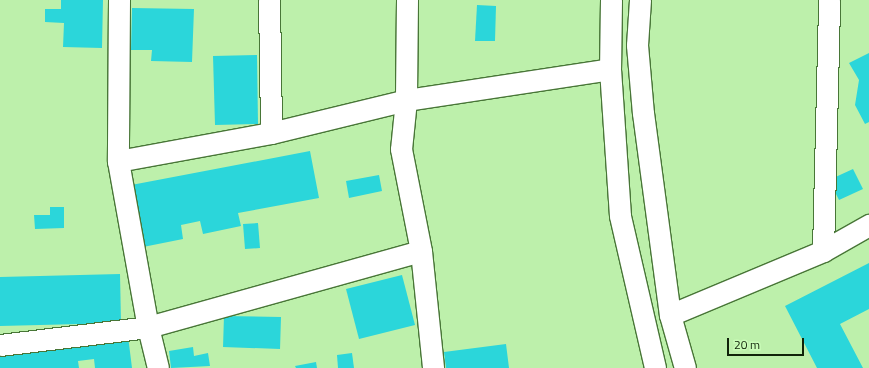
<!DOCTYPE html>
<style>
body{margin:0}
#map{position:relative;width:869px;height:368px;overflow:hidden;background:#bdf0ab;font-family:"Titillium Web",sans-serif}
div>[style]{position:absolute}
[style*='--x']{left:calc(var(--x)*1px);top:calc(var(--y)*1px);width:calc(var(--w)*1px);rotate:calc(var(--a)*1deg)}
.building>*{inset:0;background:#2bd6da}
.roads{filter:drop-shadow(1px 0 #487637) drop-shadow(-1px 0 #487637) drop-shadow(0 1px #487637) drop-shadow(0 -1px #487637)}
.street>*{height:21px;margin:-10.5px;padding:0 10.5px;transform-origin:10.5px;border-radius:10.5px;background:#fff}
span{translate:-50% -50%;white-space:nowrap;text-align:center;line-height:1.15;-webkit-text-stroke:3px #cafdb8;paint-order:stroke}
.scale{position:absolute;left:727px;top:338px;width:77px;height:18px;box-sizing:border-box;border:2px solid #102309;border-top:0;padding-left:5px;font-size:12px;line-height:14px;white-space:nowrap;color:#102309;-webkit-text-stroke:3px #cafdb8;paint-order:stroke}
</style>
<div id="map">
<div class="building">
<div style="clip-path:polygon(61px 0,103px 0,102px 48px,63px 47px,64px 23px,45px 22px,45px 9px,61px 9px)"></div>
<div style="clip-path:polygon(477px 5px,496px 6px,495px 41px,475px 41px)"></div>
<div style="clip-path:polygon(132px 8px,194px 9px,192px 62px,151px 61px,152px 50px,131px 50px)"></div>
<div style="clip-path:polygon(869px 53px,869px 122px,865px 124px,855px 105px,859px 80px,849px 63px)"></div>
<div style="clip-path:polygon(257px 55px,258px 124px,215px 125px,213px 56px)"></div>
<div style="clip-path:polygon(310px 151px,319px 198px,238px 213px,241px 226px,203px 234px,200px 221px,181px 225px,183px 239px,138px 248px,126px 186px)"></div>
<div style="clip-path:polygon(853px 169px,863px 189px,839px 200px,829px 180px)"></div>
<div style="clip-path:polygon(379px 175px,382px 191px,349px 198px,346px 181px)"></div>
<div style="clip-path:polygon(50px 207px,64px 207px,64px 228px,35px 229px,34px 215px,50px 215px)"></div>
<div style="clip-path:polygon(258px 223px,260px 248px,245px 249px,243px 224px)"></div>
<div style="clip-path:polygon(869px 263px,869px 309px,840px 324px,863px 368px,817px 368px,785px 306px)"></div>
<div style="clip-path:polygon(120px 274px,121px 323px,0 326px,0 277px)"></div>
<div style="clip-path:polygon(402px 275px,415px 325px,359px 339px,346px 289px)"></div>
<div style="clip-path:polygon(224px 316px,281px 317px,280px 349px,223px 347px)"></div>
<div style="clip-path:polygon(128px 336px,132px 368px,95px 368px,94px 359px,78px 361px,79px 368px,0 368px,0 353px)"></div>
<div style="clip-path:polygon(506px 344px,509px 368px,446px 368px,444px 352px)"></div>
<div style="clip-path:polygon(193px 347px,194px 356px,208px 353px,210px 366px,171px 368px,169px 351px)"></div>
<div style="clip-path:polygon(352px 353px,354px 368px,338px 368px,337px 355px)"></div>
<div style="clip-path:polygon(316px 362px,317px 368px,296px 368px,295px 366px)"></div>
</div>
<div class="roads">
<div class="street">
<div style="--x:119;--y:0;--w:161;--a:90.4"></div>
<div style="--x:118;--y:161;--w:169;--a:79.8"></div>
<div style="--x:148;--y:327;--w:42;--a:76.3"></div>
<div style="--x:269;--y:0;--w:133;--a:89.1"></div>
<div style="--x:407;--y:0;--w:100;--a:90.6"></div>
<div style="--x:406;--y:100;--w:49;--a:95.8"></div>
<div style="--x:401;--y:149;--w:104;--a:78.9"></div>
<div style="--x:421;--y:251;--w:118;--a:84.1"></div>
<div style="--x:611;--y:0;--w:69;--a:90.8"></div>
<div style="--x:610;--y:69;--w:147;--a:86.1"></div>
<div style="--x:620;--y:216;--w:156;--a:77"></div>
<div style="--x:640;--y:0;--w:45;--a:93.8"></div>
<div style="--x:637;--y:45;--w:68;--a:85"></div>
<div style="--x:643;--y:113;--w:204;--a:82.4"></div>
<div style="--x:670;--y:315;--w:55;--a:74.2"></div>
<div style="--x:118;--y:161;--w:156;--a:-10.4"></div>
<div style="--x:271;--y:133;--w:139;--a:-13.7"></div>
<div style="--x:406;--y:100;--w:206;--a:-8.6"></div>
<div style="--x:823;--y:251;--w:251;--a:-88.6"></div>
<div style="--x:670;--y:315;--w:166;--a:-22.7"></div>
<div style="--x:823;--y:251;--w:53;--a:-29.5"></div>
<div style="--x:0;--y:345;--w:149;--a:-6.9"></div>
<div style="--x:148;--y:327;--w:283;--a:-15.6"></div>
</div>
</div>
<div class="scale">20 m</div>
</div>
